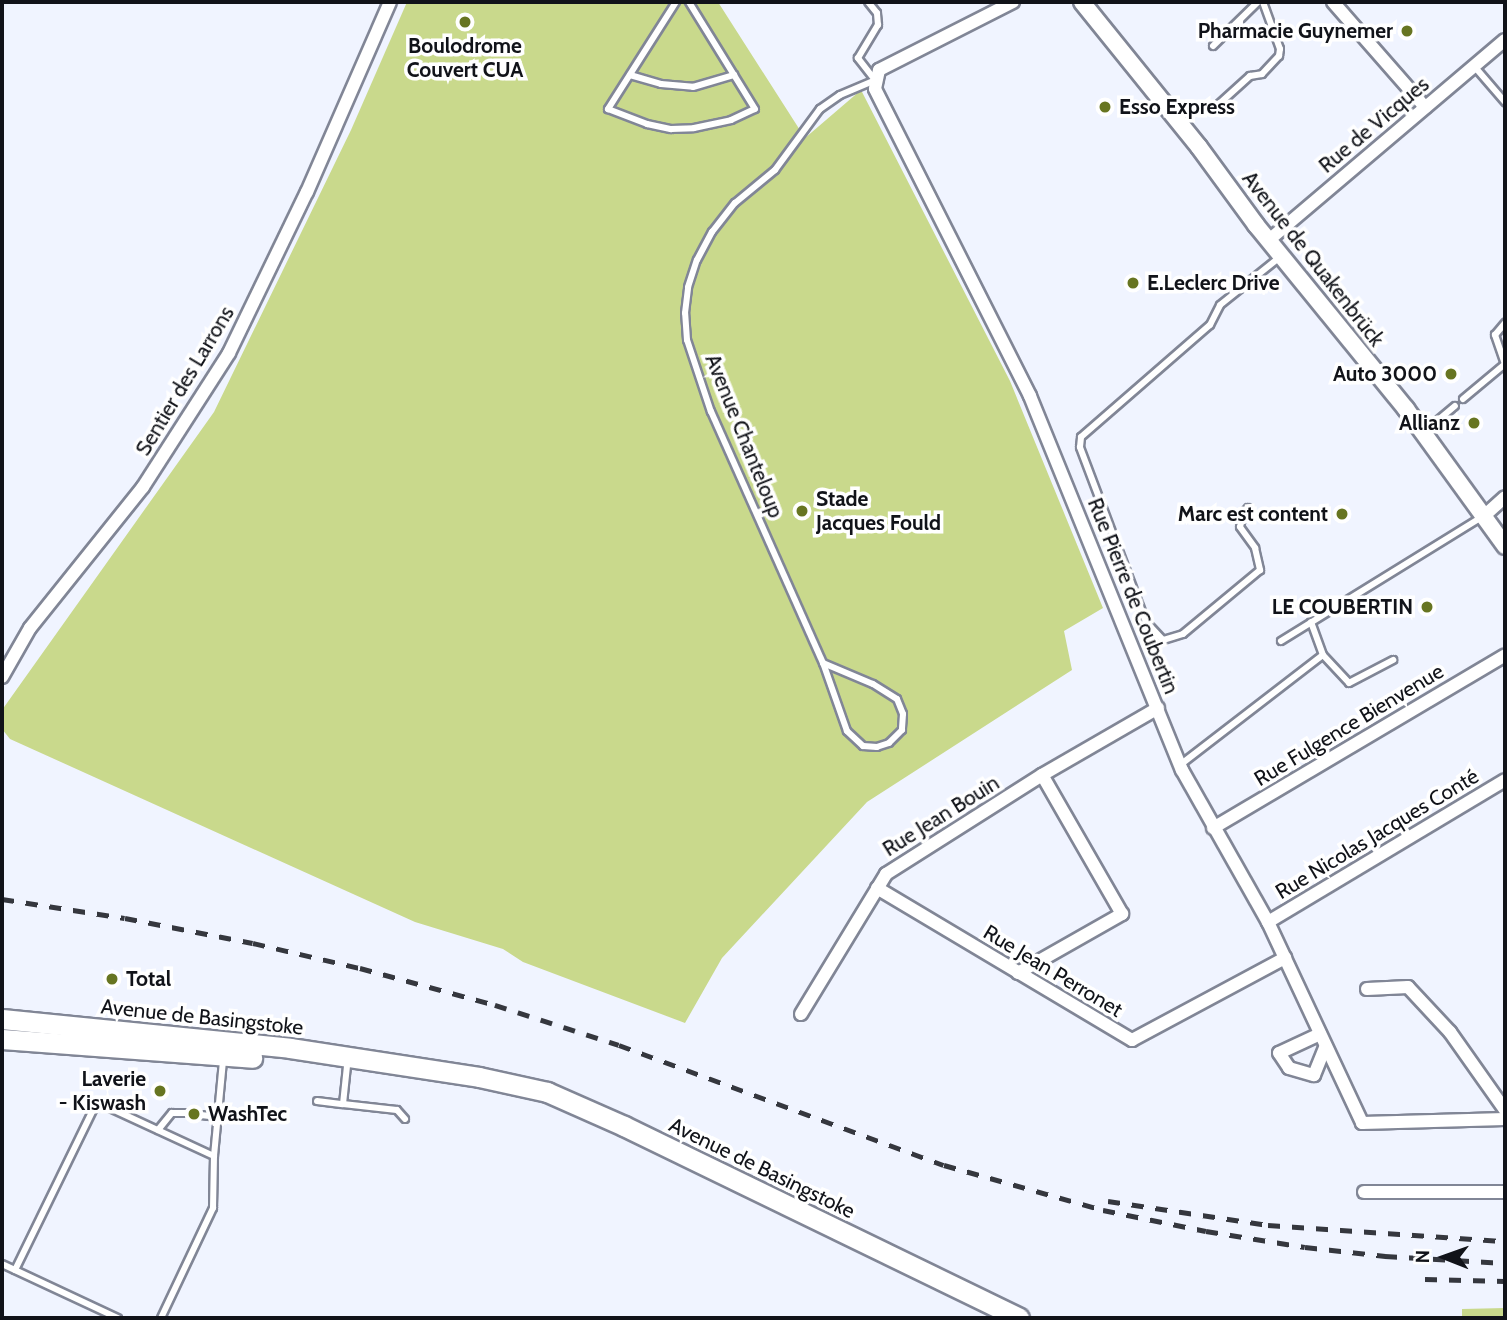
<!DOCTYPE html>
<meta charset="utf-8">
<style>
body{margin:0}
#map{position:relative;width:1507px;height:1320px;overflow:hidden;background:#f0f4ff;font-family:Cabin,sans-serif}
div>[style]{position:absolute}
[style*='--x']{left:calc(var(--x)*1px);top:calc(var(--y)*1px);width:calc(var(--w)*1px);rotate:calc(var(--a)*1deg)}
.green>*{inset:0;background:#c9d98c}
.roads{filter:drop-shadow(2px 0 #818696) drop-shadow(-2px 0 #818696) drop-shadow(0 2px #818696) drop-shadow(0 -2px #818696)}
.service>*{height:6px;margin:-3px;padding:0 3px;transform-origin:3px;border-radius:3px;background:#fff}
.minor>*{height:12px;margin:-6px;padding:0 6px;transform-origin:6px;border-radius:6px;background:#fff}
.secondary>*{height:16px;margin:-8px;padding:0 8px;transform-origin:8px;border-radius:8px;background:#fff}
.primary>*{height:19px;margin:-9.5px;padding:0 9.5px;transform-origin:9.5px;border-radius:9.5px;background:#fff}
.rail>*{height:4.5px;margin-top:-2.25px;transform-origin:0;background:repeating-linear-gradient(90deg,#35373e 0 12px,transparent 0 24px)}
.dots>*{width:19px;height:19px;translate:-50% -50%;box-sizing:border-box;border:4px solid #fff;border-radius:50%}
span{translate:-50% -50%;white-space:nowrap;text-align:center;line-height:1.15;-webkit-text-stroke:7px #fff;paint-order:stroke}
.poi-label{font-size:21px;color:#111319;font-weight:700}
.right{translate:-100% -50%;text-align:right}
.left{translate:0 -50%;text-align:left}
.street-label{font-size:21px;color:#111319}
.frame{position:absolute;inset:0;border:4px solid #111319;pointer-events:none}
.north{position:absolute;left:1409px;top:1222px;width:70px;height:70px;-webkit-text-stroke:5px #fff;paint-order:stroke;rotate:271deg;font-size:19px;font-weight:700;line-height:28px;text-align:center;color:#111319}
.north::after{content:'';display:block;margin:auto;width:24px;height:32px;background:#111319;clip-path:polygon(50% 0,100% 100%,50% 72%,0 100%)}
</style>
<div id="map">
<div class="green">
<div style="clip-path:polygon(407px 2px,718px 2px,805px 138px,861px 90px,1010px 381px,1103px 608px,1064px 631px,1072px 670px,867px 802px,722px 958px,685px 1023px,523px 962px,503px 949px,415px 922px,10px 739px,2px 729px,2px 710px,214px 412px,351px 130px)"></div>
<div style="clip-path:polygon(1505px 1308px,1505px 1318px,1462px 1318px,1462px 1309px)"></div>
</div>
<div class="roads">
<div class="service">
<div style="--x:676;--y:2;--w:127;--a:122.4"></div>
<div style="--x:608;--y:109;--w:42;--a:21"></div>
<div style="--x:647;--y:124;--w:25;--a:12"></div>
<div style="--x:671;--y:129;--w:23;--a:-2"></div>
<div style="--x:694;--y:128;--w:38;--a:-12"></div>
<div style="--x:731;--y:120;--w:26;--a:-25"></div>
<div style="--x:755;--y:109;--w:126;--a:-121.7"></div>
<div style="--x:1213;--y:46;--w:63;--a:-44.4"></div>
<div style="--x:1474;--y:66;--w:48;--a:49.3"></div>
<div style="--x:630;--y:75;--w:32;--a:16"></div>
<div style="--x:661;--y:84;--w:32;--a:5"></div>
<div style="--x:693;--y:87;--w:43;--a:-16.3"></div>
<div style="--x:1219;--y:104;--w:42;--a:-42.1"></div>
<div style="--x:1250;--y:76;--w:12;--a:-9"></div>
<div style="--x:1262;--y:74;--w:25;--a:-47"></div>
<div style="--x:1279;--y:56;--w:7;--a:-82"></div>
<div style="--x:1280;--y:49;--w:50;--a:-109.9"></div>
<div style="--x:1505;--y:364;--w:31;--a:-109"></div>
<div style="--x:1495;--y:335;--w:16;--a:-50"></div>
<div style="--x:1463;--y:399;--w:55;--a:-39.8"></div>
<div style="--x:1425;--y:431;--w:39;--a:-40"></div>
<div style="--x:1248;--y:508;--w:8;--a:130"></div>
<div style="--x:1243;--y:514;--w:13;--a:103"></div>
<div style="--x:1240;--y:527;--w:26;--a:54"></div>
<div style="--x:1255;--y:548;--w:23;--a:77"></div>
<div style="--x:1260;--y:570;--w:100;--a:140.3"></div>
<div style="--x:1183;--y:634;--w:21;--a:163"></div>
<div style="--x:1163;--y:640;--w:25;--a:-133"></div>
<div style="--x:1146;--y:622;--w:187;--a:-110.7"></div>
<div style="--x:1080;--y:447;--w:10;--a:-84"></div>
<div style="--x:1081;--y:437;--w:171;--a:-41"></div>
<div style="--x:1210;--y:325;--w:22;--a:-63"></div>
<div style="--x:1220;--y:305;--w:77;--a:-38.7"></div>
<div style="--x:1281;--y:641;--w:236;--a:-31.7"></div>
<div style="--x:1323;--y:655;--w:38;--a:47"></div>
<div style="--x:1349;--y:683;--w:50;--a:-27.6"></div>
<div style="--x:823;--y:663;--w:54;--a:22.8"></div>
<div style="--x:873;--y:684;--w:28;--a:32"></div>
<div style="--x:897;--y:699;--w:16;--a:68"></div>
<div style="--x:903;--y:714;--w:16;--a:94"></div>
<div style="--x:902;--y:730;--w:18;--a:135"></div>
<div style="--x:889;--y:743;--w:13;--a:162"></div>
<div style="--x:877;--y:747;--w:14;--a:-176"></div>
<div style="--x:863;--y:746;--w:22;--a:-137"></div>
<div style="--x:847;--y:731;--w:72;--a:-109.4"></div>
<div style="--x:823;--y:663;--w:275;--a:-114"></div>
<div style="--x:711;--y:412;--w:76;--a:-108.4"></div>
<div style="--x:687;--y:340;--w:27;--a:-94"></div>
<div style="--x:685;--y:313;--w:26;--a:-83"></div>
<div style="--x:688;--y:287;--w:28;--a:-72"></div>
<div style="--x:697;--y:260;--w:32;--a:-62"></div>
<div style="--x:712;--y:232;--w:37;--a:-52"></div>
<div style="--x:735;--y:203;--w:52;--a:-39.5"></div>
<div style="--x:775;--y:170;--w:76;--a:-53.6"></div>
<div style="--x:820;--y:109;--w:24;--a:-35"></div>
<div style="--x:840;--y:95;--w:38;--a:-23"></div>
<div style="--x:875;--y:80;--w:28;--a:-128"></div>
<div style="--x:858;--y:58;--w:39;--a:-59"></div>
<div style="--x:878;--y:25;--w:12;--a:-95"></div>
<div style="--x:877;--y:13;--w:14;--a:-129"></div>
<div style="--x:1180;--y:765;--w:180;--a:-37.6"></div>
<div style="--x:1323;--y:655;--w:35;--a:-110"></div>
<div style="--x:347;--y:1066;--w:38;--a:96"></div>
<div style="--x:343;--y:1104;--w:54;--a:6.3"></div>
<div style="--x:397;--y:1110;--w:12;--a:48"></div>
<div style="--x:317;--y:1101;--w:26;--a:7"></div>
<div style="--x:201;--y:1115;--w:17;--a:7"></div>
<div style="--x:158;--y:1130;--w:22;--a:-51"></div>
<div style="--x:172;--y:1113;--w:16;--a:0"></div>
<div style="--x:2;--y:1264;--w:128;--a:25"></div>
<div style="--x:15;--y:1270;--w:187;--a:-64"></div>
<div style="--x:97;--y:1102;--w:129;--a:24.8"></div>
<div style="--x:214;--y:1156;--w:96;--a:-84.6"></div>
<div style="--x:161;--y:1318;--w:122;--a:-64.7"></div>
<div style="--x:213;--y:1208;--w:52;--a:-88.9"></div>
</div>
<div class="minor">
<div style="--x:1013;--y:2;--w:150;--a:153.1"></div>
<div style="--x:879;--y:70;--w:19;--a:102"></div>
<div style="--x:875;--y:89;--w:344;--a:63.2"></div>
<div style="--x:1030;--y:396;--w:404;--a:67.9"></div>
<div style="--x:1182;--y:770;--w:175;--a:60.5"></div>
<div style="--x:1268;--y:922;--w:222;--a:64.9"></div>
<div style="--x:1362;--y:1123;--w:143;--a:-1.6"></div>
<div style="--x:1333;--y:2;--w:140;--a:48.8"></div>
<div style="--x:1269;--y:240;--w:309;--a:-40.3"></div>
<div style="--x:1484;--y:516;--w:28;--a:-42"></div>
<div style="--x:2;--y:677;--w:56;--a:-60.3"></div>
<div style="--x:30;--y:628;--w:181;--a:-51.3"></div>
<div style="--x:143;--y:487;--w:159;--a:-57.3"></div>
<div style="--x:229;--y:353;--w:179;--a:-64.2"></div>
<div style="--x:307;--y:192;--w:207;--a:-66.4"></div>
<div style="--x:1213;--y:828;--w:339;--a:-30.6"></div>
<div style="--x:877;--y:888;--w:297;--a:30.8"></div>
<div style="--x:1132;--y:1040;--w:174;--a:-28.2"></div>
<div style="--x:1268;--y:922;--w:276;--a:-30.9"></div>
<div style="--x:1018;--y:973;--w:120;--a:-29.6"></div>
<div style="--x:1122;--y:914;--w:160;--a:-119.9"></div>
<div style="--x:1367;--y:989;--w:41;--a:-2.8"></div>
<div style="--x:1408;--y:987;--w:62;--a:47"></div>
<div style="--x:1450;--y:1032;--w:95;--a:54.8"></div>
<div style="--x:801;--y:1014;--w:164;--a:-58.7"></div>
<div style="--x:886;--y:874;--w:185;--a:-32.4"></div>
<div style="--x:1042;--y:775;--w:134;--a:-30"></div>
<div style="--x:1320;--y:1034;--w:45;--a:155.1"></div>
<div style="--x:1279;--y:1053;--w:18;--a:56"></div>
<div style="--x:1289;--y:1068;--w:26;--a:16"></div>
<div style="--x:1314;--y:1075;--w:31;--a:-68"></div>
<div style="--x:1364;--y:1192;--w:141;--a:0"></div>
</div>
<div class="secondary">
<div style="--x:1082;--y:2;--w:186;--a:51.1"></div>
<div style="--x:1199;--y:147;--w:97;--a:53.8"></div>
<div style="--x:1256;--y:225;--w:237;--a:50.8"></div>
<div style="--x:1406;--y:409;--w:169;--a:54.1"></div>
</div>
<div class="primary">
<div style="--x:2;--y:1019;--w:289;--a:5.7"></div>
<div style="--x:290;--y:1048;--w:191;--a:8.7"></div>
<div style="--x:479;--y:1077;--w:70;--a:12.4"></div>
<div style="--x:547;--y:1092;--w:84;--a:23.8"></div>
<div style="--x:624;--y:1126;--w:439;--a:25.9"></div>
<div style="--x:2;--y:1039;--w:251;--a:4.3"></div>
</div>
</div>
<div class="rail">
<div style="--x:2;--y:899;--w:124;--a:8.8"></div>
<div style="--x:125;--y:918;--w:130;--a:11.1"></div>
<div style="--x:253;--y:943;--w:110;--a:13.2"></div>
<div style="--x:360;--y:968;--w:140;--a:15.3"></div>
<div style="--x:495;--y:1005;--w:130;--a:17.9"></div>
<div style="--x:619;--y:1045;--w:346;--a:20.3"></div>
<div style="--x:944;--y:1165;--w:165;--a:15.8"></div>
<div style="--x:1103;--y:1210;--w:105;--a:11.5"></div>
<div style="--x:1206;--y:1231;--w:100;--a:9.2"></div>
<div style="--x:1305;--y:1247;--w:81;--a:6.4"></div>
<div style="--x:1385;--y:1256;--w:120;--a:3.3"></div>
<div style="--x:1108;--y:1201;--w:162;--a:8.5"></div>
<div style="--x:1268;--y:1225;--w:238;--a:3.9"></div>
<div style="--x:1425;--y:1279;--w:80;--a:1.4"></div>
</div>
<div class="dots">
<div style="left:465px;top:22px;background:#677521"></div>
<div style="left:1407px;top:31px;background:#677521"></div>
<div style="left:1105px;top:107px;background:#677521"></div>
<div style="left:1133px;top:283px;background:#677521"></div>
<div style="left:1451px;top:374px;background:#677521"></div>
<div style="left:1474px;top:423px;background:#677521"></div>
<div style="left:802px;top:511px;background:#677521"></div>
<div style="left:1342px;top:514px;background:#677521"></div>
<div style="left:1427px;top:607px;background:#677521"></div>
<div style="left:112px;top:979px;background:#677521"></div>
<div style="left:160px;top:1091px;background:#677521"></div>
<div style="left:194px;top:1114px;background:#677521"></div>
</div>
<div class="poi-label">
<span class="right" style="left:1393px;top:31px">Pharmacie Guynemer</span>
<span style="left:465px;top:58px">Boulodrome<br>Couvert CUA</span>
<span class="left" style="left:1119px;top:107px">Esso Express</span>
<span class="left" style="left:1147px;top:283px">E.Leclerc Drive</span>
<span class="right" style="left:1437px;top:374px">Auto 3000</span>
<span class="right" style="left:1460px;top:423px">Allianz</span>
<span class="left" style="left:816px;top:511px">Stade<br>Jacques Fould</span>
<span class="right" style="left:1328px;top:514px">Marc est content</span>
<span class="right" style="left:1413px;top:607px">LE COUBERTIN</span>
<span class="left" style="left:126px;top:979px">Total</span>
<span class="right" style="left:146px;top:1091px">Laverie<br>- Kiswash</span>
<span class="left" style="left:208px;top:1114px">WashTec</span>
</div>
<div class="street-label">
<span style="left:1374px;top:125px;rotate:-40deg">Rue de Vicques</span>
<span style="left:1313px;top:259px;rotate:52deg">Avenue de Quakenbrück</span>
<span style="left:185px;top:381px;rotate:-59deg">Sentier des Larrons</span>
<span style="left:744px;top:436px;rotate:68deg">Avenue Chanteloup</span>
<span style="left:1133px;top:596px;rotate:68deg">Rue Pierre de Coubertin</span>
<span style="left:1349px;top:725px;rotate:-31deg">Rue Fulgence Bienvenue</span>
<span style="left:941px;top:816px;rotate:-32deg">Rue Jean Bouin</span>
<span style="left:1377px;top:834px;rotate:-31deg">Rue Nicolas Jacques Conté</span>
<span style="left:1053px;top:971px;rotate:31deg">Rue Jean Perronet</span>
<span style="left:202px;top:1017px;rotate:6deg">Avenue de Basingstoke</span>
<span style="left:762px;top:1168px;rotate:26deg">Avenue de Basingstoke</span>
</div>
<div class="frame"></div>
<div class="north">N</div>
</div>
